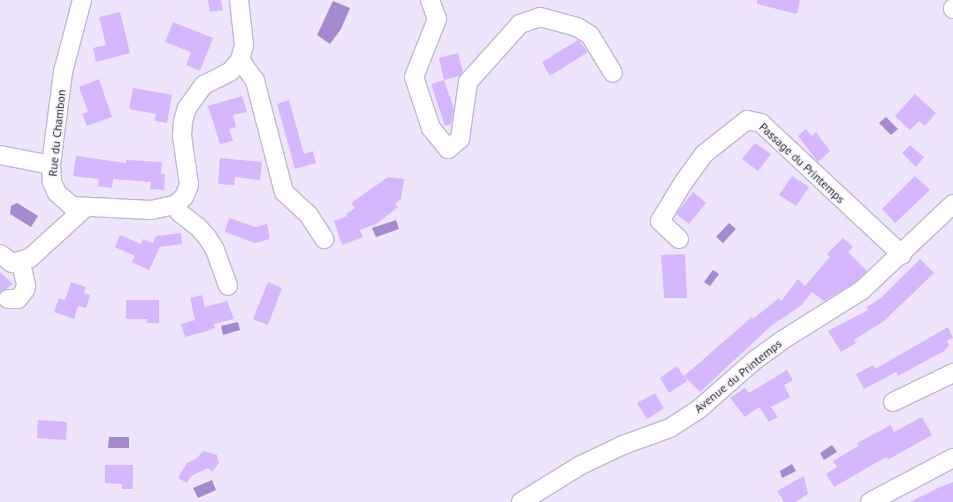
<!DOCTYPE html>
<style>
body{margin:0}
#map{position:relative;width:953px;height:502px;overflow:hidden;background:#eee5fd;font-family:"PT Sans",sans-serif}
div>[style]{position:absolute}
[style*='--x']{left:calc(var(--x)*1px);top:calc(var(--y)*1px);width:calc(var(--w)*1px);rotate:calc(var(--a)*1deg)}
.water>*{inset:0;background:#a68ace}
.building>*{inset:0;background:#d4b7fe}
.roads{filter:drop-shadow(1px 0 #c2b7d4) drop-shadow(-1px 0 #c2b7d4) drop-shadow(0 1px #c2b7d4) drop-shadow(0 -1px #c2b7d4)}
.minor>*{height:18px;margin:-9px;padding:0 9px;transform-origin:9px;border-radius:9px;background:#fff}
span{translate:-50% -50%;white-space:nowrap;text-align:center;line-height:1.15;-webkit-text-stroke:4px #f8f6fc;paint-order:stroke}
.street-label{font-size:12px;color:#221e28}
</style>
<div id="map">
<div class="water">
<div style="clip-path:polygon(333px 1px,350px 8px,341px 29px,330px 44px,317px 35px)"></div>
<div style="clip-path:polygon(886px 117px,898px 129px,891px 135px,879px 123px)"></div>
<div style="clip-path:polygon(17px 203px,38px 216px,31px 227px,10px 214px,11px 206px)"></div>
<div style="clip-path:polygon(396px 220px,399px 229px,376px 237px,372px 228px)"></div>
<div style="clip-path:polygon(729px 223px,736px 229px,723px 243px,716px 237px)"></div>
<div style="clip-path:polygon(713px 270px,719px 274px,710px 286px,704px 282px)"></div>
<div style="clip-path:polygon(238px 322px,240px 330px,223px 335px,221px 326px)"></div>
<div style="clip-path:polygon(109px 437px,129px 437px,129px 448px,108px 448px)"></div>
<div style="clip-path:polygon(832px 445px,837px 452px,824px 460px,820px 453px)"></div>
<div style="clip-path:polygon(792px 464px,796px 471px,782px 478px,780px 471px)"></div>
<div style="clip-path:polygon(212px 480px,216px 490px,198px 498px,193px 488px)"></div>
</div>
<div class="building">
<div style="clip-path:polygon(208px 0,221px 0,223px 10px,210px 12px)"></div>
<div style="clip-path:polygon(757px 0,800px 0,797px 14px,757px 4px)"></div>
<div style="clip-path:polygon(120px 12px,130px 53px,96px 62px,93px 48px,106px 45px,99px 17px)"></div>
<div style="clip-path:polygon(173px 22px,213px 38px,200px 71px,186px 65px,191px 52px,165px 42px)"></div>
<div style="clip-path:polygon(578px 40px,588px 52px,550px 76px,542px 62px)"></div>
<div style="clip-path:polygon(458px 53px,463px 72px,460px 76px,444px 80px,454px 109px,451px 124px,445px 126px,431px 84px,444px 80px,439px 58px)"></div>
<div style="clip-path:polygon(99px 79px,112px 117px,87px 126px,82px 114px,88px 112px,79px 87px)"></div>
<div style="clip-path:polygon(133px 88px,172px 95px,167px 123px,154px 121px,156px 114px,129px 109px)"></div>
<div style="clip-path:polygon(915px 94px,936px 113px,925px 126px,919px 121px,910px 130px,895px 116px)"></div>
<div style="clip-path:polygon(242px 96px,247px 112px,233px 115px,236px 127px,229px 129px,233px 141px,220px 144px,208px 106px)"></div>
<div style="clip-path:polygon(289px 100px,304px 154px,313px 151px,316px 163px,295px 169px,277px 104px)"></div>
<div style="clip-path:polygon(806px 129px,812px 136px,816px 132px,830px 151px,818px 162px,798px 136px)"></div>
<div style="clip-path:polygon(755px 143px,771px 154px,758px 171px,742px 159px)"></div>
<div style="clip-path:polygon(910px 145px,924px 157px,916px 167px,902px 153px)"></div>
<div style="clip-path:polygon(76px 156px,126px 163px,126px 160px,162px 162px,161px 174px,165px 174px,164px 190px,150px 189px,151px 182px,113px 179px,112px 188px,98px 186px,99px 179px,73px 176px)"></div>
<div style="clip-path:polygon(220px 158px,262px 162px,260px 180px,235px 177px,234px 185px,218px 184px)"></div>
<div style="clip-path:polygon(792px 176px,809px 187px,796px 206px,779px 195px)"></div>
<div style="clip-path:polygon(915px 176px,930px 190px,895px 223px,882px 209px)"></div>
<div style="clip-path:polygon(388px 177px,404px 179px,401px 199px,395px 204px,398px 207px,376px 224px,360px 230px,363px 237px,342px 245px,334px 221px,347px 216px,346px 214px,355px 208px,351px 203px)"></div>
<div style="clip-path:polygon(693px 192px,706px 203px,689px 224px,676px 214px)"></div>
<div style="clip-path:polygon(229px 218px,256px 227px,267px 224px,270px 239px,255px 243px,225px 232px)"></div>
<div style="clip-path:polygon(181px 233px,182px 244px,160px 247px,149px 270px,132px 262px,135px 256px,115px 247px,120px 235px,141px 244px,143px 239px,153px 243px,156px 236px)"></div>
<div style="clip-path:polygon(843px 238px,853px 247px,848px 252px,867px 271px,856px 282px,824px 301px,812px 292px,802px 305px,772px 325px,700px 392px,684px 376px,752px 317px,753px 319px,779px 298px,781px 301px,798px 279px,805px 286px,830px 257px,827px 254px)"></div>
<div style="clip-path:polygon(685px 254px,687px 298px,664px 298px,661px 255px)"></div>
<div style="clip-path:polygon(920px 259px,934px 273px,884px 321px,854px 340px,856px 343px,841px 352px,828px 331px,868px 310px,867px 307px,881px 298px)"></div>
<div style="clip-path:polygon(0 272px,13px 284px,0 293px)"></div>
<div style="clip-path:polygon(71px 282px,86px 287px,84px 293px,90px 295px,86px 308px,78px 306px,74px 319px,54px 312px,59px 298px,65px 300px)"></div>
<div style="clip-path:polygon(268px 282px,282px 288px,268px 325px,253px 319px)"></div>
<div style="clip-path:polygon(202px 295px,205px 307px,227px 301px,234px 319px,214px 324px,215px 328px,207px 331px,185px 337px,181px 324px,195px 320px,190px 298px)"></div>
<div style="clip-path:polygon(126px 300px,159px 300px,159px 323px,147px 323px,147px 319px,126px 319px)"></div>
<div style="clip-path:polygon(948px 327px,953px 338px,947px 341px,949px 345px,944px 351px,898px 376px,896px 372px,864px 389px,856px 374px,873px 365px,875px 369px)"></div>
<div style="clip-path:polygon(677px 366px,687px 381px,669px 393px,660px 378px)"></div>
<div style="clip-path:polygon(787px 370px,793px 380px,784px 385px,790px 397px,771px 407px,778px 417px,769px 422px,759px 407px,745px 417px,730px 398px,745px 388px,749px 393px)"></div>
<div style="clip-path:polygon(655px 393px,664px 408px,647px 419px,637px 403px)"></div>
<div style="clip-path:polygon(922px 417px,932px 435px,889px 459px,886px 457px,834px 487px,826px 474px,837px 467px,833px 461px,858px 446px,857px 443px,891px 425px,894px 432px)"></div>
<div style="clip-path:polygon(38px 420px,67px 422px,66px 440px,37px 438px)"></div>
<div style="clip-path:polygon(203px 451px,217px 455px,219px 463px,212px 472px,208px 468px,191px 476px,187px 483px,178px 478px,187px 463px,197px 458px)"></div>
<div style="clip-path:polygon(105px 465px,133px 465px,133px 489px,122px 489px,122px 484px,105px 483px)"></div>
<div style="clip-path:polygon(804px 476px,808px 494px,796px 502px,784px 502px,777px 491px)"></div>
<div style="clip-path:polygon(953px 482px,953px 502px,910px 502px,938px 488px)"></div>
</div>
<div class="roads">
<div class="minor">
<div style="--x:82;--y:0;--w:74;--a:104.8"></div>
<div style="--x:63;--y:72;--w:94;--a:97.4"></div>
<div style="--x:51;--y:165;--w:17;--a:87"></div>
<div style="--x:52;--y:182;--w:12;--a:66"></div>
<div style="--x:57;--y:193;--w:20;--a:41"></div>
<div style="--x:72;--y:206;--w:79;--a:2.9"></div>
<div style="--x:151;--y:210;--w:25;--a:-12"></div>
<div style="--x:175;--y:205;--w:12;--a:-42"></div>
<div style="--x:184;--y:197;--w:13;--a:-67"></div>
<div style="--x:189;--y:185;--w:49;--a:-98.1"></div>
<div style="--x:182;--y:136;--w:15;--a:-86"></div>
<div style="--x:183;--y:121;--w:14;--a:-73"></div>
<div style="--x:187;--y:108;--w:29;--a:-54"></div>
<div style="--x:204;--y:85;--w:30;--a:-27"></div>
<div style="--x:231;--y:71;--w:14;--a:-51"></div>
<div style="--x:240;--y:60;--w:16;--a:-75"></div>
<div style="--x:244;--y:45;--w:45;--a:-96.3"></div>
<div style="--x:430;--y:0;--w:20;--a:70"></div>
<div style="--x:437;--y:19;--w:62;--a:111.6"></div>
<div style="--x:414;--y:77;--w:54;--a:71.6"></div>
<div style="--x:431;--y:128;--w:27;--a:51"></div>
<div style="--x:448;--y:149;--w:16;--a:-40"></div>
<div style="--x:460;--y:139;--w:58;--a:-82"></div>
<div style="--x:468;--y:82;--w:78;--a:-48.1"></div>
<div style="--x:520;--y:24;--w:21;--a:-19"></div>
<div style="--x:540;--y:17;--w:38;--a:15"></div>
<div style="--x:577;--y:27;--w:15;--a:32"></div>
<div style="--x:590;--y:35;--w:44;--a:58.8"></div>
<div style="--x:953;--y:9;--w:1;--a:-90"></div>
<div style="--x:240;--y:60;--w:26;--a:54"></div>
<div style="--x:255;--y:81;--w:115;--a:75.4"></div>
<div style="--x:284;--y:192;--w:33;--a:43"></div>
<div style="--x:308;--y:214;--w:30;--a:57"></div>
<div style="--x:0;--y:155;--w:52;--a:11.1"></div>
<div style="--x:175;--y:205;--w:9;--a:58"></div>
<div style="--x:180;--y:213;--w:24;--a:38"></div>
<div style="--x:199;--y:228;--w:12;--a:48"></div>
<div style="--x:207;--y:237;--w:15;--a:58"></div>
<div style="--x:215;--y:250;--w:38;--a:70"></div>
<div style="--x:679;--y:239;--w:26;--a:-137"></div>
<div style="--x:660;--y:221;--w:44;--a:-58.8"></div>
<div style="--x:683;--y:183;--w:36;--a:-54"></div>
<div style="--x:704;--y:154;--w:55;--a:-38.3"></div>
<div style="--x:747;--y:120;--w:14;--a:12"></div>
<div style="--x:761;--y:123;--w:193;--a:43.1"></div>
<div style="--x:0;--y:254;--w:15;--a:37"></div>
<div style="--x:12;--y:263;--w:19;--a:-16"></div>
<div style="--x:30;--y:258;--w:74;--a:-42.3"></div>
<div style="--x:8;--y:299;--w:10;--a:0"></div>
<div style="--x:18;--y:299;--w:11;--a:-52"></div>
<div style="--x:25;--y:290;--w:5;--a:-79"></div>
<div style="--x:26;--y:285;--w:23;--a:-103"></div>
<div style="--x:893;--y:402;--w:67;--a:-25.8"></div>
<div style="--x:521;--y:502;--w:70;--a:-31.7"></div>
<div style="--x:581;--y:465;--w:47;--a:-25.5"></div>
<div style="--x:623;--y:445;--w:50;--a:-19.9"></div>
<div style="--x:670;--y:428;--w:33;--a:-33"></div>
<div style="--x:698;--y:410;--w:76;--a:-41.3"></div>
<div style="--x:755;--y:360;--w:32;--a:-36"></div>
<div style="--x:781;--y:341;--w:96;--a:-32.2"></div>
<div style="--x:862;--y:290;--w:125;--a:-43.4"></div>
<div style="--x:870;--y:502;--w:94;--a:-27.9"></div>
</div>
</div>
<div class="street-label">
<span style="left:57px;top:133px;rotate:-84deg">Rue du Chambon</span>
<span style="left:802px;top:163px;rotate:43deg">Passage du Printemps</span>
<span style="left:738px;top:376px;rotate:-39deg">Avenue du Printemps</span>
</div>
</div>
